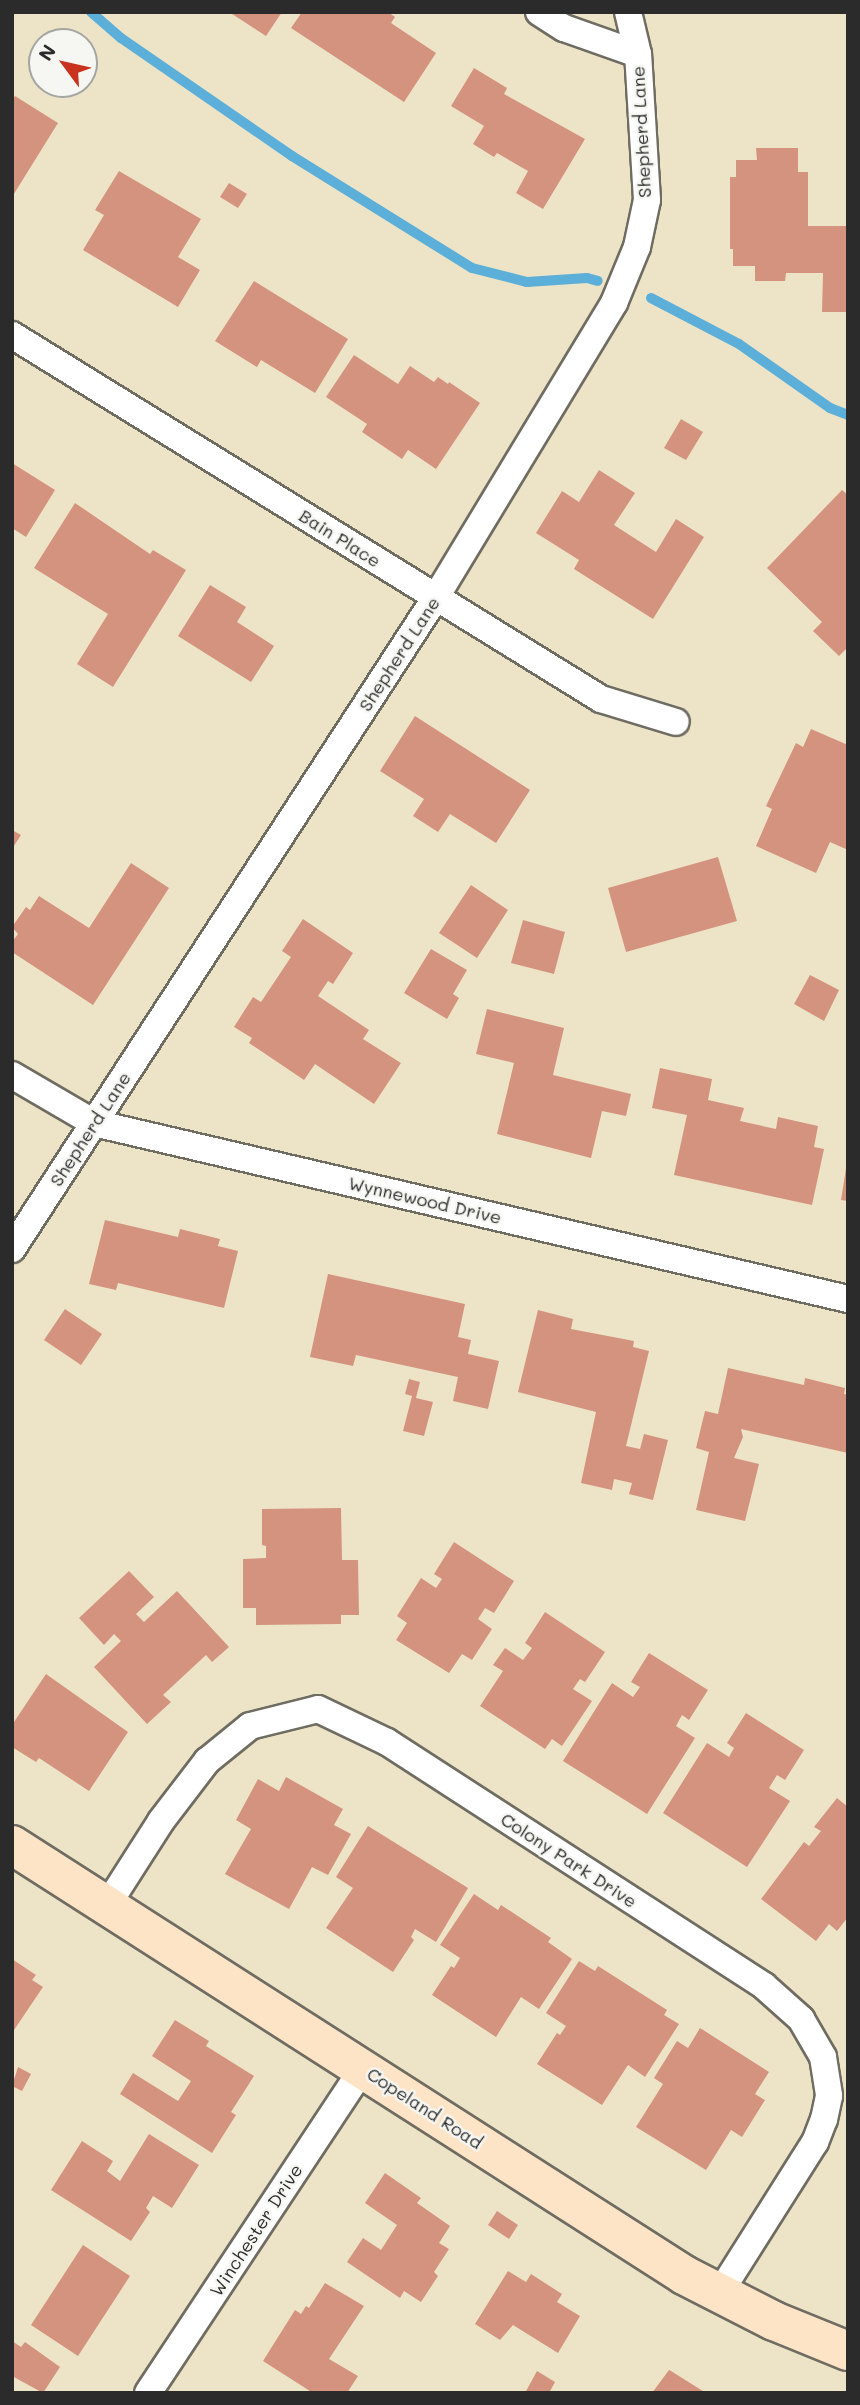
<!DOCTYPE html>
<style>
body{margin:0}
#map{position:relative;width:860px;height:2405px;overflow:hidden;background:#ede4c7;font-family:Mali,sans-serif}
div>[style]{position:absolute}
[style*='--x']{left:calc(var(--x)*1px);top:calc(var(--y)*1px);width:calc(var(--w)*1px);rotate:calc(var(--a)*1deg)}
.stream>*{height:10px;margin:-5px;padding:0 5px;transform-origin:5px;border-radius:5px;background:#5cafd8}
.building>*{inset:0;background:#d4937e}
.roads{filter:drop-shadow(2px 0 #6f6c62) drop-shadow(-2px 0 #6f6c62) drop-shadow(0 2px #6f6c62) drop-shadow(0 -2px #6f6c62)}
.street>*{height:26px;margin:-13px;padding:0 13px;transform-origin:13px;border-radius:13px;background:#fff}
.secondary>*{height:38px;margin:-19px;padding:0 19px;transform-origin:19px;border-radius:19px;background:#fee4c6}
span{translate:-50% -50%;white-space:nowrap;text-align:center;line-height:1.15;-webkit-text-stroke:5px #f6f6f2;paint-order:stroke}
.street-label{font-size:18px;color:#2b2b2b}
.frame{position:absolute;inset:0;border:14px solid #2b2b2b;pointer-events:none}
.north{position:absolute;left:28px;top:28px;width:70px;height:70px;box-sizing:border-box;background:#f6f6f2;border:2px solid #a5a5a2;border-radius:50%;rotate:303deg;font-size:19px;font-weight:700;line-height:28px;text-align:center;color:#2b2b2b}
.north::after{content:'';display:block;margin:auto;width:24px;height:32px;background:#c8321e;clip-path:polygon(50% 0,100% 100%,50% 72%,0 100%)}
</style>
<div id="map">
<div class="stream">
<div style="--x:91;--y:12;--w:40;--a:41"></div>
<div style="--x:121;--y:38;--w:208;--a:34.6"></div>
<div style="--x:292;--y:156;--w:212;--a:31.9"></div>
<div style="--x:472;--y:268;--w:57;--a:14.3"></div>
<div style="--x:527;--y:282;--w:60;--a:-3.8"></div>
<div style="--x:587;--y:278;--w:11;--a:15"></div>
<div style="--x:651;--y:298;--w:99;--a:27.6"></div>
<div style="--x:739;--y:344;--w:111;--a:35.1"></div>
<div style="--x:830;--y:408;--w:19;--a:21"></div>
</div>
<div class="building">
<div style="clip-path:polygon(229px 12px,282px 12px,266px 36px)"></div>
<div style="clip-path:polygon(302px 12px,388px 12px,395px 17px,391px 23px,436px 53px,404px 102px,291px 28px)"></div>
<div style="clip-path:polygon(474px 68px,507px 88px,504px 94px,585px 139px,543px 209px,516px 193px,528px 171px,497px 153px,494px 157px,473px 144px,484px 126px,451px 106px)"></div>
<div style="clip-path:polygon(15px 96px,58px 123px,12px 197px,12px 101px)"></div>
<div style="clip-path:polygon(756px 148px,798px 148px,798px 172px,808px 172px,808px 226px,848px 226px,848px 312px,822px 312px,823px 273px,786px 273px,785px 281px,755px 281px,755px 266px,733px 266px,733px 249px,730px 249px,730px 177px,736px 177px,736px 160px,757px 160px)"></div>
<div style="clip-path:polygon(119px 171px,201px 219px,178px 257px,200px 270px,178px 307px,83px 250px,104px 215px,95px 210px)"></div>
<div style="clip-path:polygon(229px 183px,247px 194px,238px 208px,220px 197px)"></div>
<div style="clip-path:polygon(254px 281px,348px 339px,315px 393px,261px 360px,257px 367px,215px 341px)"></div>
<div style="clip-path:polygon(354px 355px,398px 384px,410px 366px,434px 382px,438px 377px,448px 384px,449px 382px,480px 403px,436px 469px,408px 450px,402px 459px,362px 432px,367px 424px,326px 397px)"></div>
<div style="clip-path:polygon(681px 419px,703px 432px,686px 460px,664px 448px)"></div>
<div style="clip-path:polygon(12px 463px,55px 490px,26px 537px,12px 528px)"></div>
<div style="clip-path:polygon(599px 470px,635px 493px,614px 525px,656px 552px,676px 519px,704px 537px,653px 619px,574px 569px,579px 560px,536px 533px,562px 491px,579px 502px)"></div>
<div style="clip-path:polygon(842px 490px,848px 495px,848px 647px,839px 656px,813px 631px,822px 622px,767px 568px)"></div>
<div style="clip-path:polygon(75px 503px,150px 554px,153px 550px,186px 570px,113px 687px,77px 664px,108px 614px,34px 568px)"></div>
<div style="clip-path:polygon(210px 585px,246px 607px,237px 622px,274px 646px,251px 682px,178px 636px)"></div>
<div style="clip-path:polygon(415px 716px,530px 790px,496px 843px,450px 814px,438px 832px,413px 816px,424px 799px,380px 771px)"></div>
<div style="clip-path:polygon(811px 729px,848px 745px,848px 850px,830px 842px,816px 873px,756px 846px,772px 809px,766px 806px,796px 743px,803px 747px)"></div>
<div style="clip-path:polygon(12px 830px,21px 835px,12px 849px)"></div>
<div style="clip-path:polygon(718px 857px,737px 921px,626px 952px,608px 888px)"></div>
<div style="clip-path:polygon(131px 863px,169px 888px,93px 1005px,12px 952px,12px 942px,18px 934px,12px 927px,26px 907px,30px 910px,39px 896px,89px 928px)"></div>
<div style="clip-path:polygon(471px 885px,508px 910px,477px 958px,439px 933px)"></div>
<div style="clip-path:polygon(303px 919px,353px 953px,333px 984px,328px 981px,318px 996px,369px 1030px,363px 1039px,401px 1063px,374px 1104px,315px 1064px,304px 1080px,249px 1043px,252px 1038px,234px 1027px,253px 997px,261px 1002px,291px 957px,282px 951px)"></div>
<div style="clip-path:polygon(523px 920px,565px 932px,554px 974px,511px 963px)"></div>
<div style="clip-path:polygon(431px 949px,467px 970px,453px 994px,459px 998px,447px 1019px,404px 993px)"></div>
<div style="clip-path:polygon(810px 975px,839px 990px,824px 1021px,794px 1004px)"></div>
<div style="clip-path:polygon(487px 1009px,564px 1028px,553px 1075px,631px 1094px,626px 1116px,602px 1111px,591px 1158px,497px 1134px,514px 1063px,476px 1054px)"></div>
<div style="clip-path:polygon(660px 1068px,712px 1079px,708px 1100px,744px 1108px,740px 1121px,776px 1129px,778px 1117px,818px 1126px,814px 1147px,824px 1149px,812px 1205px,674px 1175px,687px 1115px,652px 1108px)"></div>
<div style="clip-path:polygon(846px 1168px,848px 1168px,848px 1201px,841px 1200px)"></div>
<div style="clip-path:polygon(105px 1220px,178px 1237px,180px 1229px,220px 1239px,218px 1246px,238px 1251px,224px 1308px,118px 1283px,116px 1290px,89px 1284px)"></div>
<div style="clip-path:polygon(328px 1274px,465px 1304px,458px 1337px,471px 1340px,468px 1354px,499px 1361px,488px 1409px,453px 1401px,458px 1377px,356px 1355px,353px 1366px,310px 1357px)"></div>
<div style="clip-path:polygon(65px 1309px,102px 1334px,81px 1365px,44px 1340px)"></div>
<div style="clip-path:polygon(538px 1310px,573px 1319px,571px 1329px,634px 1341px,633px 1347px,649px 1351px,626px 1446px,640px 1449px,644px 1434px,668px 1440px,653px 1500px,629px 1494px,632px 1483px,614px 1479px,612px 1490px,581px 1483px,596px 1412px,518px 1392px)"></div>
<div style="clip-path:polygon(728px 1368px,804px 1385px,805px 1378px,845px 1388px,844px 1394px,848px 1395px,848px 1453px,741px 1429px,743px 1437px,734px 1458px,759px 1464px,745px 1521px,696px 1510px,709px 1452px,696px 1448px,705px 1411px,718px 1414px)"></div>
<div style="clip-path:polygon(409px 1379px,420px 1382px,416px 1398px,433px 1402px,424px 1436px,403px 1431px,412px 1396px,405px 1394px)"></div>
<div style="clip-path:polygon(341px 1508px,342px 1560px,358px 1560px,359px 1615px,341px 1615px,341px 1624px,256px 1625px,256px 1608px,243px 1608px,243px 1559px,266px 1558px,266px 1546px,262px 1545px,262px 1509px)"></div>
<div style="clip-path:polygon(454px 1542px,514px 1581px,494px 1613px,485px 1608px,478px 1619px,492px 1629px,472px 1660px,462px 1654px,449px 1673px,396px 1640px,407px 1623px,397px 1616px,421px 1578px,436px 1588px,442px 1579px,434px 1574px)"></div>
<div style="clip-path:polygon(129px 1571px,154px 1597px,136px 1614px,144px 1622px,177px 1591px,229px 1647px,212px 1662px,206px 1655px,163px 1695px,171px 1702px,147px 1724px,94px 1667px,121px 1641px,114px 1634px,104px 1645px,79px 1618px)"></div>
<div style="clip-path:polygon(545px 1612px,605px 1652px,585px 1682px,580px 1679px,573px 1689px,592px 1701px,562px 1746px,552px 1739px,545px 1749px,480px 1706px,503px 1671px,493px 1665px,505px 1648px,523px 1660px,532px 1648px,525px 1643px)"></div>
<div style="clip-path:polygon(649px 1653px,708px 1690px,689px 1720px,682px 1715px,676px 1726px,695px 1738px,647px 1814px,563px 1761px,612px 1683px,633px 1697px,640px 1687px,631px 1682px)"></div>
<div style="clip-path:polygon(46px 1674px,128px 1732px,89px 1791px,39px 1758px,36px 1762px,12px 1747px,12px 1725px)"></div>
<div style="clip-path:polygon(746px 1713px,804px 1750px,785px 1780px,777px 1775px,769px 1788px,790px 1801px,747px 1867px,663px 1813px,707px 1743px,729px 1757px,734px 1748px,727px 1743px)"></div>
<div style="clip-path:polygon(286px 1777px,343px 1809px,334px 1825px,351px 1834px,328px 1875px,312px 1867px,289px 1909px,225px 1874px,251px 1829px,236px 1820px,258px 1779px,279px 1791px)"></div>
<div style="clip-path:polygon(837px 1798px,848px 1807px,848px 1917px,837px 1931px,829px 1924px,816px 1941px,761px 1899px,804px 1842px,809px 1846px,821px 1831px,814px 1827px)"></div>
<div style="clip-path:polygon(368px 1826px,468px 1888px,436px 1942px,415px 1929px,411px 1937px,414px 1940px,393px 1972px,326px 1928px,353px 1888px,336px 1877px)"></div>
<div style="clip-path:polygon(474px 1894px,498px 1910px,501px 1905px,551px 1938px,548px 1942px,572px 1959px,539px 2009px,521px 1997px,496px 2037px,432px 1995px,451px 1966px,454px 1968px,460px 1958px,440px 1945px)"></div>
<div style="clip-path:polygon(12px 1959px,36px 1975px,32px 1980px,43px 1987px,12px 2033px)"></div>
<div style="clip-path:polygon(579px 1961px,595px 1971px,598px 1966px,667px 2010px,664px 2015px,679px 2024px,645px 2077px,628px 2065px,602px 2105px,537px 2064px,557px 2033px,560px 2035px,566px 2026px,546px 2013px)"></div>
<div style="clip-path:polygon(175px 2020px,209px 2041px,206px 2046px,254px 2076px,231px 2112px,236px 2115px,212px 2153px,120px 2094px,133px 2073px,178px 2101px,191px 2081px,152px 2056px)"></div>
<div style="clip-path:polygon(700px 2028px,769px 2072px,755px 2094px,765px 2100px,742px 2137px,731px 2130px,706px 2170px,636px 2127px,663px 2084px,654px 2078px,677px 2041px,688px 2048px)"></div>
<div style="clip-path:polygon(18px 2067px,31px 2074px,22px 2091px,12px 2086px)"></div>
<div style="clip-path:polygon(149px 2134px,199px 2165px,172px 2208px,153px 2196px,146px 2208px,150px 2212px,131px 2241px,51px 2190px,82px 2141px,113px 2161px,107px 2171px,120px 2181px)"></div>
<div style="clip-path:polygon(385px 2173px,421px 2198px,417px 2203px,450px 2226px,439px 2243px,449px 2249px,434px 2272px,438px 2276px,421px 2302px,404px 2291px,400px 2298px,347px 2262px,363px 2238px,381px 2250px,397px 2225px,365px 2203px)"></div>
<div style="clip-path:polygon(497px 2211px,518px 2225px,509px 2239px,488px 2225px)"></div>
<div style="clip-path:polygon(83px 2245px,130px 2276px,78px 2356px,31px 2325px)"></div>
<div style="clip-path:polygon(508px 2271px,526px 2282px,531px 2274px,562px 2294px,557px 2302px,580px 2316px,558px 2353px,513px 2325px,500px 2340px,475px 2324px)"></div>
<div style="clip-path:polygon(325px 2283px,364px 2306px,329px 2359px,358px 2376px,347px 2393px,313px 2393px,263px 2361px,295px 2310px,301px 2314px,306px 2306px,309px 2308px)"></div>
<div style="clip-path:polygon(12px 2341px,21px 2347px,25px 2342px,60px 2367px,43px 2393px,12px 2376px)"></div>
<div style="clip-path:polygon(669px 2370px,671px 2371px,706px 2393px,652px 2393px)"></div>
<div style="clip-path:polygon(537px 2371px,555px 2382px,549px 2393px,525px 2393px)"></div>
</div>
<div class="roads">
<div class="street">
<div style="--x:539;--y:12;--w:30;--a:33"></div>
<div style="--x:564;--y:28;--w:78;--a:19.4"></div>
<div style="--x:12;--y:335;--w:692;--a:31.72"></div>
<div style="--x:601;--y:699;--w:78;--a:17"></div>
<div style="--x:12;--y:1075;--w:95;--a:30.3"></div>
<div style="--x:94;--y:1123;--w:774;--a:13.14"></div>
<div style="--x:12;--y:1249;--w:778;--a:-56.96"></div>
<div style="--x:436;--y:597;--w:344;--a:-58.8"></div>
<div style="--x:614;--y:303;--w:61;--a:-67.7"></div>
<div style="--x:637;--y:247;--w:48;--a:-78"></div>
<div style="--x:647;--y:200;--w:146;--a:-93.5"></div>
<div style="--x:638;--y:54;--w:43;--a:-103.4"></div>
<div style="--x:108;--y:1904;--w:98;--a:-57.4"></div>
<div style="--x:161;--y:1821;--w:76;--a:-52.5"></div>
<div style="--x:207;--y:1761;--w:55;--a:-39.1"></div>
<div style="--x:250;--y:1726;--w:70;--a:-14"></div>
<div style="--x:318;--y:1709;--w:76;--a:25.6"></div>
<div style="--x:387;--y:1742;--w:449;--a:32.9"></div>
<div style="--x:764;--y:1986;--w:50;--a:41.7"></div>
<div style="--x:801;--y:2019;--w:44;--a:59.9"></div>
<div style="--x:823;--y:2057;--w:39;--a:81"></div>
<div style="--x:829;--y:2096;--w:24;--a:102"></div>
<div style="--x:824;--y:2119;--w:25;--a:111"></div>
<div style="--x:815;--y:2142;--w:180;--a:122.3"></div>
<div style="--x:148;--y:2393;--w:390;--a:-56.5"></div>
</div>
<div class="secondary">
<div style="--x:12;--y:1845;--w:798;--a:32.61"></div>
<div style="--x:684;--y:2275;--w:101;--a:27.1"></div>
<div style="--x:774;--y:2321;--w:80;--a:22.1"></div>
</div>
</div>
<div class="street-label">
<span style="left:641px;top:132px;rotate:-93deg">Shepherd Lane</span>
<span style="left:340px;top:538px;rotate:32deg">Bain Place</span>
<span style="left:399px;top:654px;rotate:-57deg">Shepherd Lane</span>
<span style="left:90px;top:1129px;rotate:-57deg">Shepherd Lane</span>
<span style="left:425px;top:1200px;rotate:13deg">Wynnewood Drive</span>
<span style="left:569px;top:1860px;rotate:33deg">Colony Park Drive</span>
<span style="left:425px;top:2108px;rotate:33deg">Copeland Road</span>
<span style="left:256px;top:2230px;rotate:-57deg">Winchester Drive</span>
</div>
<div class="frame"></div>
<div class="north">N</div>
</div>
